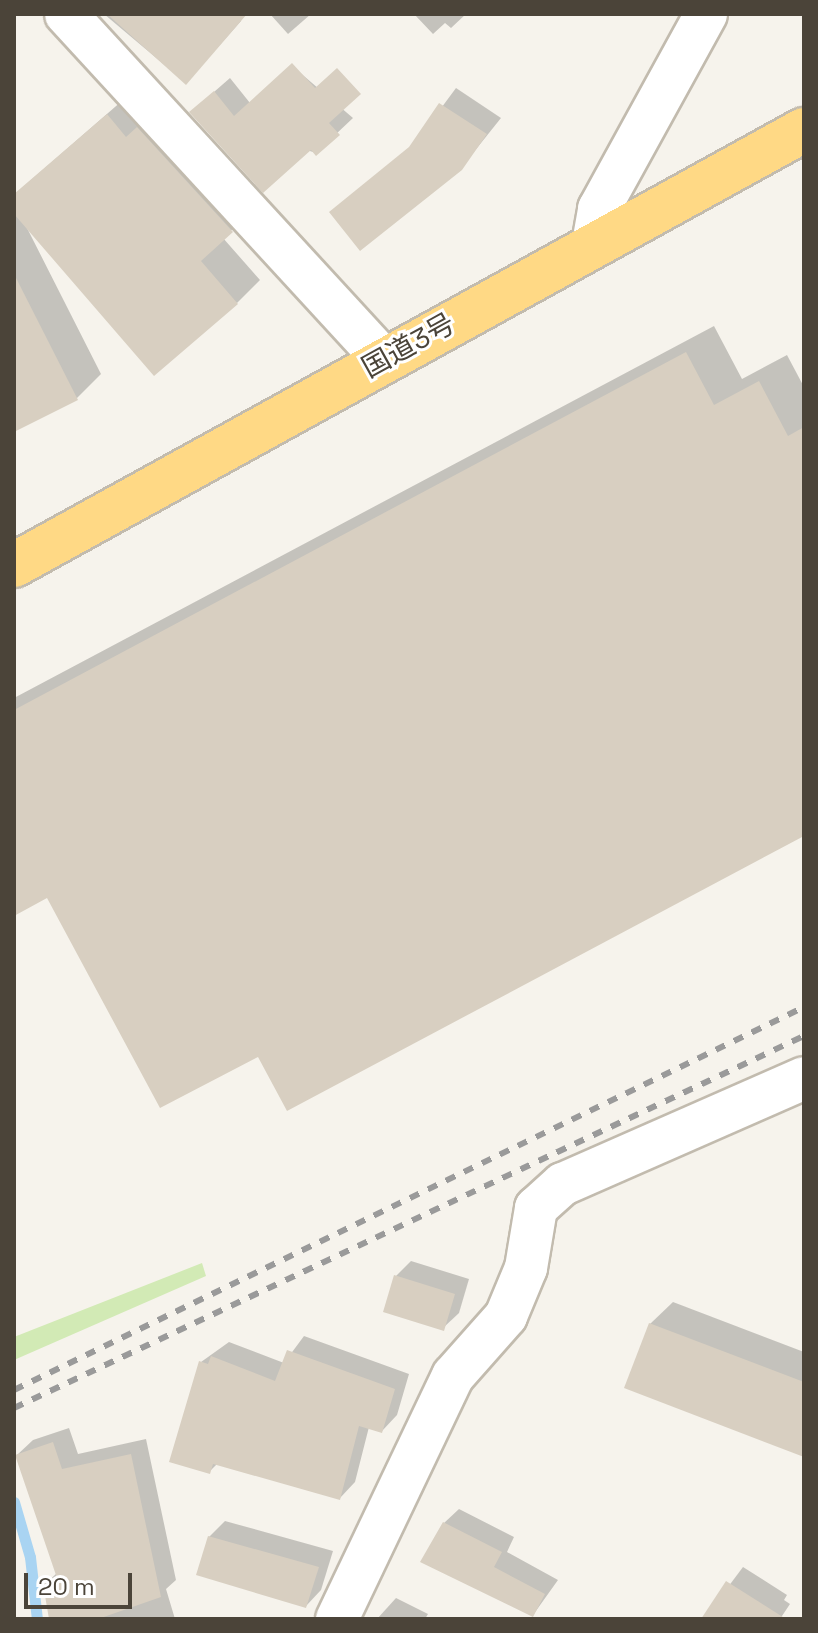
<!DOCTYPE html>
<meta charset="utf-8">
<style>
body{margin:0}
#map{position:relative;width:818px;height:1633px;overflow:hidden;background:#f6f3ec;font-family:"Space Grotesk","Noto Sans JP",sans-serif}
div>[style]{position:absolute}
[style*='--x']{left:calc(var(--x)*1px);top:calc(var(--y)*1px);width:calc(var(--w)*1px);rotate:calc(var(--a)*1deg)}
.green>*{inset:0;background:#d2eab5}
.shadow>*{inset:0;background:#0003}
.stream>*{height:11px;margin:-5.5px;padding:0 5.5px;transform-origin:5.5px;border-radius:5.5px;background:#a9d4f2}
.building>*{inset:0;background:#d8cfc1}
.roads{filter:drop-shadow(2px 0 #c2bbae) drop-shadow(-2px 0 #c2bbae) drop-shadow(0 2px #c2bbae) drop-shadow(0 -2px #c2bbae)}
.minor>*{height:42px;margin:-21px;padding:0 21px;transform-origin:21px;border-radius:21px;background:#fff}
.trunk>*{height:44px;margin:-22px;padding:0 22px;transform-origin:22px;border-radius:22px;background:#ffd985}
.rail>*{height:6px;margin-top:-3px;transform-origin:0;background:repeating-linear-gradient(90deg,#9a9a9a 0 10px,transparent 0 20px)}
span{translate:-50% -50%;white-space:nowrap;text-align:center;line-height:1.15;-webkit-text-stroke:6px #fff;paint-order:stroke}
.street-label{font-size:28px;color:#4b4439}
.frame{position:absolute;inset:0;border:16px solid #4b4439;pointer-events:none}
.scale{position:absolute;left:24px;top:1573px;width:108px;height:36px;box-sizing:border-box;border:4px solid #4b4439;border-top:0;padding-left:10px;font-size:24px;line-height:28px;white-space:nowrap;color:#4b4439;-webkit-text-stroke:6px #fff;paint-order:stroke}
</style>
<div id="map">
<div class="green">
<div style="clip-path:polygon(202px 1263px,206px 1276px,14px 1360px,14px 1337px)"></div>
</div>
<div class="shadow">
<div style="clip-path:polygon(104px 14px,232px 14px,241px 21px,186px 83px)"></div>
<div style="clip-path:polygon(270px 14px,311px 14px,288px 34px)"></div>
<div style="clip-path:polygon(414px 14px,466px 14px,451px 28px,445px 23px,433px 34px)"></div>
<div style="clip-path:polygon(291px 65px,353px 118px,316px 153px,191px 112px,230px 78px,250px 103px)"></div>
<div style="clip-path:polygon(456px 88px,501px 118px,461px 168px,332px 212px,416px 142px)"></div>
<div style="clip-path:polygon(131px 93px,255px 208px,223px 238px,260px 280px,237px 303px,27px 228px,101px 374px,77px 398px,14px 430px,14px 195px)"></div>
<div style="clip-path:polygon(714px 326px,742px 379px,787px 355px,804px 387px,804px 833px,259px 1054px,48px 895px,14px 914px,14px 698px)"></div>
<div style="clip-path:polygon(411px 1261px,469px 1279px,459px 1313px,443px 1328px,396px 1276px)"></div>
<div style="clip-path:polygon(673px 1302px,804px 1352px,804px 1455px,650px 1324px)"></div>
<div style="clip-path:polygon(304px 1336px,409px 1374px,397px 1415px,382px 1431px,369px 1427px,355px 1482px,340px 1498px,218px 1463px,209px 1472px,201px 1362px,229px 1342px,284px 1363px)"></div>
<div style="clip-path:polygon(69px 1428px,78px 1454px,146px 1439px,176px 1580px,166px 1589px,175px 1619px,51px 1619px,45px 1584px,57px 1573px,17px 1455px,33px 1440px)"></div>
<div style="clip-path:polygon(459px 1509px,514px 1537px,507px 1552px,558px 1580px,533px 1615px,444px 1523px)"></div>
<div style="clip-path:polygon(225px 1521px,333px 1551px,321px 1590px,306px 1606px,209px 1537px)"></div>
<div style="clip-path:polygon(743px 1567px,787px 1595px,784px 1600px,790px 1604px,780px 1619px,704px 1619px)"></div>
<div style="clip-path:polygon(396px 1598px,428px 1614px,425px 1619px,377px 1619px)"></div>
</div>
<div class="stream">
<div style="--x:14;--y:1502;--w:57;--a:73.8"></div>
<div style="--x:30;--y:1557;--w:62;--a:83.6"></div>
</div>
<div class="building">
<div style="clip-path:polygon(107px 14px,247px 14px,186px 85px)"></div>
<div style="clip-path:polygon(292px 63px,315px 88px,337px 68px,361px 94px,329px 123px,340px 135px,316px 156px,311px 150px,263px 193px,189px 112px,214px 91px,234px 116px)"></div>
<div style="clip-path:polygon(439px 103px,487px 134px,462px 170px,360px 251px,329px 212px,409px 147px)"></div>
<div style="clip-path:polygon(107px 114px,126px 137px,137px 127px,233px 232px,201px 261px,238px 304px,154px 376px,14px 214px,14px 194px)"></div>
<div style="clip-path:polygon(14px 274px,78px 400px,14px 432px)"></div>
<div style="clip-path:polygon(686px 352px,714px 405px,759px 381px,788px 436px,804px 427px,804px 836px,287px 1111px,258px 1057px,160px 1108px,47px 898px,14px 916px,14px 710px)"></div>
<div style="clip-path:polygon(394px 1275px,455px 1294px,444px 1331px,383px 1312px)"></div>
<div style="clip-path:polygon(649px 1323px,804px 1382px,804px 1457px,624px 1388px)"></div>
<div style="clip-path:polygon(287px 1350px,395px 1389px,382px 1433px,359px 1426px,340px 1500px,213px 1464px,210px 1474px,169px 1462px,199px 1361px,208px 1364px,211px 1356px,275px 1381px)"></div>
<div style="clip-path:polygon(53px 1442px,62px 1469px,131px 1454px,161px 1597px,98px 1619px,49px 1619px,43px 1584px,58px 1581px,15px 1455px)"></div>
<div style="clip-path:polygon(443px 1522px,502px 1552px,494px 1567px,545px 1594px,533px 1617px,420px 1562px)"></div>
<div style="clip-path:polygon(208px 1536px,319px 1567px,306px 1608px,196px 1575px)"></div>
<div style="clip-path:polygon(726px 1581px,786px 1619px,701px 1619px)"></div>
</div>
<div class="roads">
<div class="minor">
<div style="--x:66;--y:14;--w:469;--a:47.4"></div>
<div style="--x:593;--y:244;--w:36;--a:-80"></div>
<div style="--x:599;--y:209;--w:222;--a:-61.2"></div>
<div style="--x:337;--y:1619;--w:269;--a:-64.5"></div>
<div style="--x:453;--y:1376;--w:80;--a:-48.5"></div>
<div style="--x:506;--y:1316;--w:52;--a:-67.4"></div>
<div style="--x:526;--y:1268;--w:61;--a:-80.5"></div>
<div style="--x:536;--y:1208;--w:36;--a:-42"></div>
<div style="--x:563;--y:1184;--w:263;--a:-23.7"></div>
</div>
<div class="trunk">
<div style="--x:14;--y:565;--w:902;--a:-28.84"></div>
</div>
</div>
<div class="rail">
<div style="--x:14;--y:1390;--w:878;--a:-25.86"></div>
<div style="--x:14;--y:1408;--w:873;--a:-25.22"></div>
</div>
<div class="street-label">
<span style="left:408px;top:345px;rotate:-29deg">国道3号</span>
</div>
<div class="frame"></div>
<div class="scale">20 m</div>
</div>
